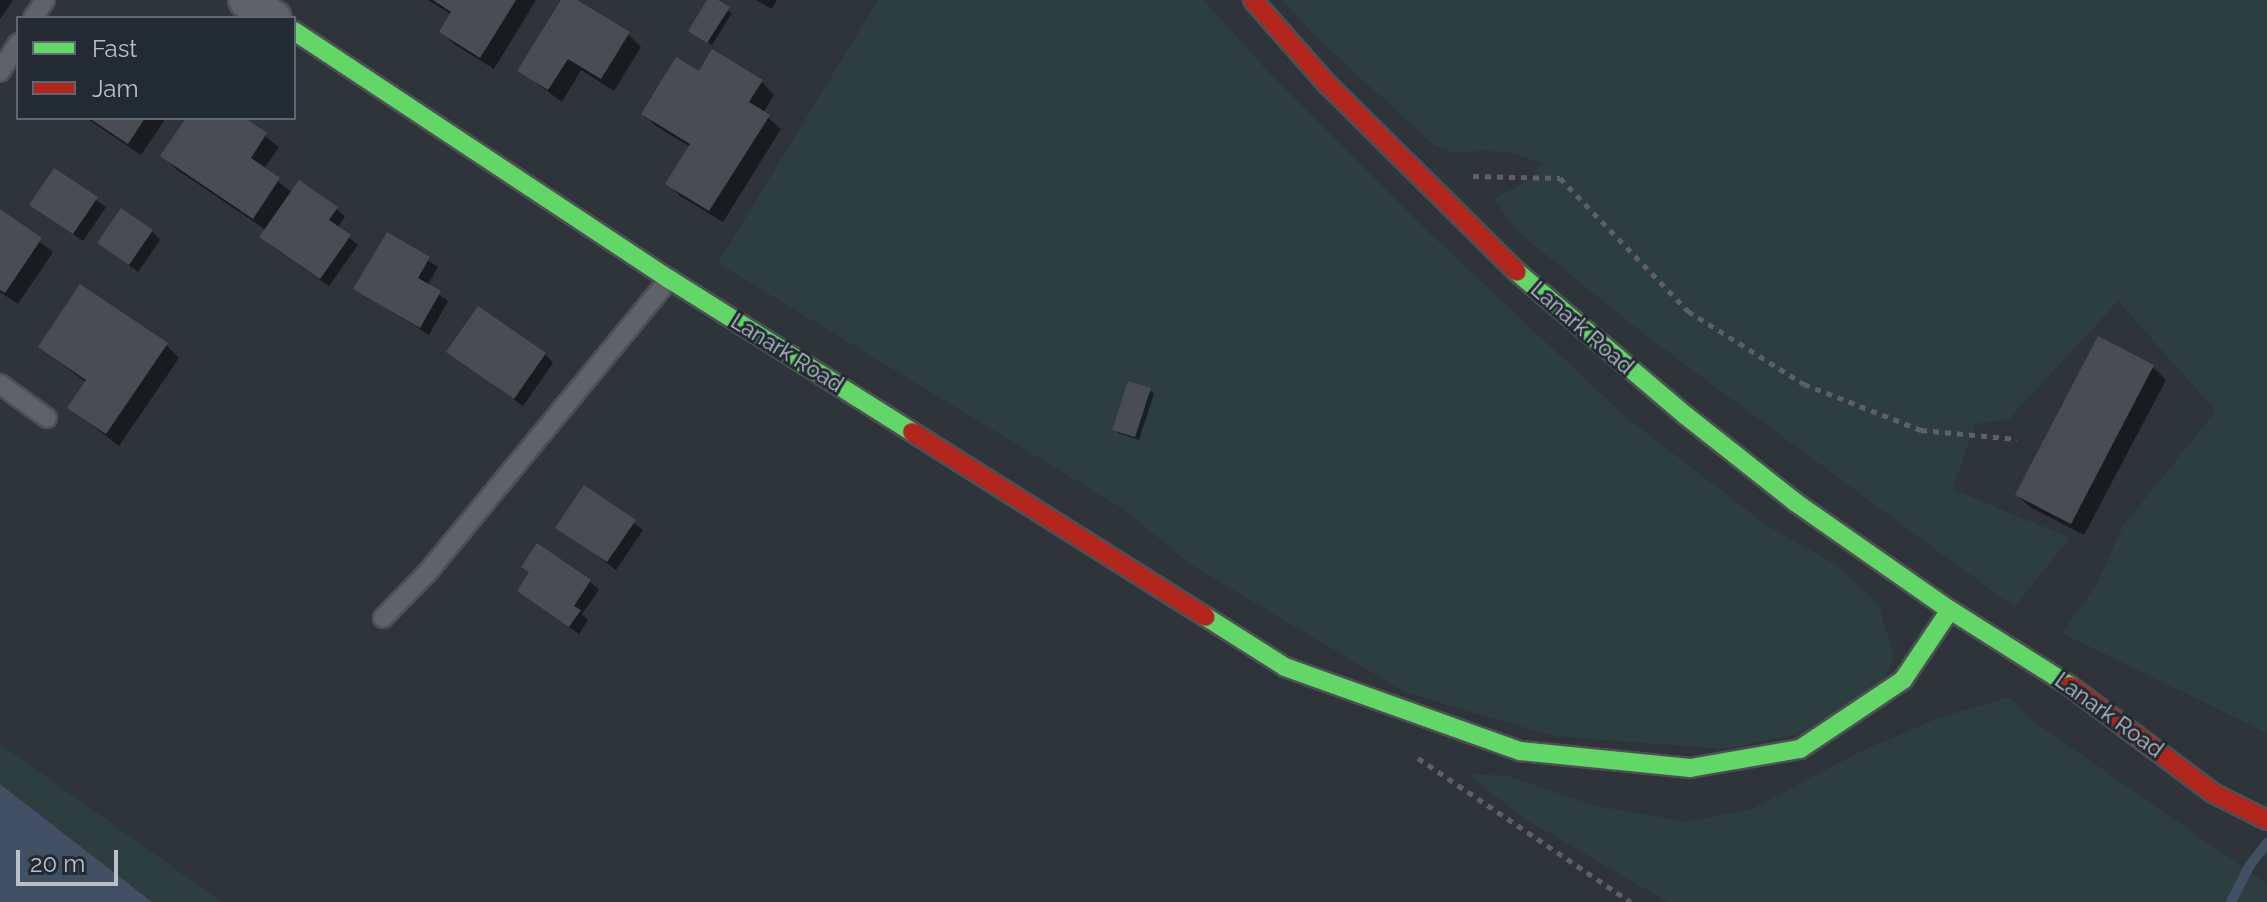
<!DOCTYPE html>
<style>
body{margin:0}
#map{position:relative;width:2267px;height:902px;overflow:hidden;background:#2f343a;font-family:Raleway,sans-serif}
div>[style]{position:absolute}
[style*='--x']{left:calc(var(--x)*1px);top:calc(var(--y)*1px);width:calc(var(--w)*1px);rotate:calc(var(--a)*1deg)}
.green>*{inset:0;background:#2d3e40}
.water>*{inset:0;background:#425063}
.shadow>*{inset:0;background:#0007}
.stream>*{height:10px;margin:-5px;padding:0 5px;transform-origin:5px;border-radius:5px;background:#425063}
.building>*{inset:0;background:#494d53}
.path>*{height:5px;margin-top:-2.5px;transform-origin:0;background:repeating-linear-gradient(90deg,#5d6165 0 6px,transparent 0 12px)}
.roads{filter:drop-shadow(2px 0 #4c5054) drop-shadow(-2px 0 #4c5054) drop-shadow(0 2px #4c5054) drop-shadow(0 -2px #4c5054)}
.lane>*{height:18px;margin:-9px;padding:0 9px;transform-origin:9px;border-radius:9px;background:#5f6268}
.street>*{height:34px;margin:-17px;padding:0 17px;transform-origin:17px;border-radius:17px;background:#5f6268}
.fast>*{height:18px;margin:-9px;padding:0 9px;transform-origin:9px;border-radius:9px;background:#63d668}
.jam>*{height:18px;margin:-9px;padding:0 9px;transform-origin:9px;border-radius:9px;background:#b3261e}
span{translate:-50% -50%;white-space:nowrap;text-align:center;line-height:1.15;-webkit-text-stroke:6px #222a34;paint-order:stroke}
.street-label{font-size:22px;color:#bac0c9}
.legend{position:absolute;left:16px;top:16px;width:280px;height:104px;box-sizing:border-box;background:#222a34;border:2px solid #5f6670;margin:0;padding:10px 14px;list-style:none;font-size:24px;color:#bac0c9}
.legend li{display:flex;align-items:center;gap:16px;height:40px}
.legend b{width:40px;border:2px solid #5f6670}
.scale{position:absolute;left:16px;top:850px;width:102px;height:36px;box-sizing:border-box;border:4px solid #bac0c9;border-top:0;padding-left:10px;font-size:24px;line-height:28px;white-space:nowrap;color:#bac0c9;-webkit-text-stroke:6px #222a34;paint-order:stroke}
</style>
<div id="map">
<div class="green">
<div style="clip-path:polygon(878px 0,1204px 0,1268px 72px,1427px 231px,1628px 419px,1766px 525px,1838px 566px,1879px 605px,1894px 658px,1883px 681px,1802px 733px,1724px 749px,1553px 736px,1405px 692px,1190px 564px,1122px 508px,718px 263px)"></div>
<div style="clip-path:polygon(1283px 0,2267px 0,2267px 733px,2062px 633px,2097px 584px,2123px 526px,2216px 411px,2118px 301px,2009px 419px,1976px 424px,1952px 489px,2070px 538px,2014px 607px,1645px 335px,1517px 231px,1494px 199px,1533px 178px,1541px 163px,1511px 153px,1488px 150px,1456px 153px,1434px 145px,1313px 34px)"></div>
<div style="clip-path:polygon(2009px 697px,2030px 719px,2267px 884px,2267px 902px,1668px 902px,1520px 816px,1468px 774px,1508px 776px,1592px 805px,1685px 822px,1752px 809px,1862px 751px,1936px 719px)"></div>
<div style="clip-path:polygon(0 744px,222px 902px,152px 902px,0 784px)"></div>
</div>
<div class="water">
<div style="clip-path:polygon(0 784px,152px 902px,0 902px)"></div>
</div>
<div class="shadow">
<div style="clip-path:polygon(0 0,13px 0,0 19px)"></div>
<div style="clip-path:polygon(428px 0,536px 0,494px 69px,454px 44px,441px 32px,452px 15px)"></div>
<div style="clip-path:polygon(564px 0,573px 0,628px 34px,641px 47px,614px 91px,581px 70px,562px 102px,520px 71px)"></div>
<div style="clip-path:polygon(709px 0,732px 13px,712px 45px,694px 34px)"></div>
<div style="clip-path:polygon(756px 0,777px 0,772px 9px)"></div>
<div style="clip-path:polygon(700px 74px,762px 82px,774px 95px,763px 113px,781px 129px,723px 222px,680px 196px,668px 183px,690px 147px,656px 126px,644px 114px)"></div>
<div style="clip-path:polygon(86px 118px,166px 118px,141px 155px)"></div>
<div style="clip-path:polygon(189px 118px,242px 118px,279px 147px,264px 169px,292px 193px,337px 209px,345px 217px,337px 228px,358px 245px,329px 286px,270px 245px,262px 236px,266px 230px,176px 169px,163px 156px)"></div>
<div style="clip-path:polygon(55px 171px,106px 207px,83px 241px,32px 205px)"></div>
<div style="clip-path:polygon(0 212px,53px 252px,18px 304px,0 292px)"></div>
<div style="clip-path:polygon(152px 231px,160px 240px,138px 272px,100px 243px)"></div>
<div style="clip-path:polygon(387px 235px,438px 267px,427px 286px,448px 301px,429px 335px,356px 289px)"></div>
<div style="clip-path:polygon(166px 345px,179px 358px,119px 446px,70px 408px,87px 383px,40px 347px)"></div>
<div style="clip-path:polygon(449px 352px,545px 354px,553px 363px,523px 406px)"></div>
<div style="clip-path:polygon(2153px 367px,2166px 380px,2084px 535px,2030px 507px,2017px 495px)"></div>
<div style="clip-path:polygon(1150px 390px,1154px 394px,1139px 440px,1118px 433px,1115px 429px)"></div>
<div style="clip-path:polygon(585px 487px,643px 530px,616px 570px,558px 527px)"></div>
<div style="clip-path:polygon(590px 581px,599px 590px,582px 614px,588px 620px,579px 634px,520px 591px)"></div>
</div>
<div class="stream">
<div style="--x:2231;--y:902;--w:42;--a:-62.8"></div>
<div style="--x:2250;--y:865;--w:28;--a:-52"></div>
</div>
<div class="building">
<div style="clip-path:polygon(433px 0,516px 0,480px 58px,439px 32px,451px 12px)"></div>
<div style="clip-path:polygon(561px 0,577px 0,630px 32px,601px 79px,568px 59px,548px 90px,517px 71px)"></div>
<div style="clip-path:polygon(707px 0,718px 0,730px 7px,707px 43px,688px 31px)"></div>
<div style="clip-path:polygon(712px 49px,763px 80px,749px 102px,770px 115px,709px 211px,665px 184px,690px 144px,641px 114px,676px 57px,699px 71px)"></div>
<div style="clip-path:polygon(89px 118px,145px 118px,128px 144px)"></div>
<div style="clip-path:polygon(186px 118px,245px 118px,267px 133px,251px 158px,280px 178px,253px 219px,160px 156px)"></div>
<div style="clip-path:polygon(54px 168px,98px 197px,73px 234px,29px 205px)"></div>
<div style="clip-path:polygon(299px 180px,338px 207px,329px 220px,351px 235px,320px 279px,259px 237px)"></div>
<div style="clip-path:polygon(121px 208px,153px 230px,129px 265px,97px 243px)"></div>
<div style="clip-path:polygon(0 209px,42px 238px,5px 293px,0 290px)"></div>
<div style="clip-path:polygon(387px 232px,430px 257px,418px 278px,441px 291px,420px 328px,353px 289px)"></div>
<div style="clip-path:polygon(80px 284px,168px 343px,106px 434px,67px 408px,86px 380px,38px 347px)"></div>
<div style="clip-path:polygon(478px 306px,546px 353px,514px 399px,446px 352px)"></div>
<div style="clip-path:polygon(2098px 336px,2154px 365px,2071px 524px,2015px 495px)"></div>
<div style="clip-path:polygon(1128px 381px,1151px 388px,1135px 437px,1112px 430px)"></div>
<div style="clip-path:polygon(584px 485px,636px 520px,607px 562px,555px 528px)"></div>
<div style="clip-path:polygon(537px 543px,591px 580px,574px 606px,581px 610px,569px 627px,517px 591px,529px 572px,521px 567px)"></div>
</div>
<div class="path">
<div style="--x:1473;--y:176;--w:87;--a:1.3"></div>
<div style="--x:1560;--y:178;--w:185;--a:46.1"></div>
<div style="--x:1688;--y:311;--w:137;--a:32.2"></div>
<div style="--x:1804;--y:384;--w:126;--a:21.5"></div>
<div style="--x:1921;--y:430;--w:96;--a:5.4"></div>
<div style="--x:1418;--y:758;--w:257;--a:34.1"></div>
</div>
<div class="roads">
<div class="lane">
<div style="--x:33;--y:18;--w:22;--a:-56"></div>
<div style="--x:0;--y:72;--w:34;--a:-58"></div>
<div style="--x:0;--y:384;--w:58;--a:35.9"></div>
<div style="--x:383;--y:618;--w:63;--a:-45.6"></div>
<div style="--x:427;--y:573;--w:381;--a:-50.5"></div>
</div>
<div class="street">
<div style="--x:246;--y:0;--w:33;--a:33"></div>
</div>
<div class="fast">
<div style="--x:294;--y:31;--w:450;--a:33.5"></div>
<div style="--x:669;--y:279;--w:287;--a:32.2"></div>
<div style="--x:1517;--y:272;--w:221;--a:40.4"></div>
<div style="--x:1685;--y:415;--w:140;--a:38.3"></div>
<div style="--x:1795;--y:502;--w:189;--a:34.9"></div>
<div style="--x:1950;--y:610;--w:142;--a:32.3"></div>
<div style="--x:1206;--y:617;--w:93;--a:32.3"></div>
<div style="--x:1285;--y:667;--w:250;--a:19.7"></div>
<div style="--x:1520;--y:751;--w:171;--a:5.7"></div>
<div style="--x:1690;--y:768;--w:112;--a:-9.8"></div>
<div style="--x:1800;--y:749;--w:124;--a:-33.8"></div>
<div style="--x:1903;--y:680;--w:84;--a:-56.1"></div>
</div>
<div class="jam">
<div style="--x:1253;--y:0;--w:112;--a:48.6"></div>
<div style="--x:1327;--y:84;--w:267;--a:44.7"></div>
<div style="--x:912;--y:432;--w:347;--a:32.2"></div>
<div style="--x:2070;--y:686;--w:179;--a:36.8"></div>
<div style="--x:2213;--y:793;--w:60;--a:26.6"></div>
</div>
</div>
<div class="street-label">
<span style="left:1582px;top:328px;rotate:41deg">Lanark Road</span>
<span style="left:787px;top:353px;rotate:32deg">Lanark Road</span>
<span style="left:2109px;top:715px;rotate:36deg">Lanark Road</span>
</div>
<ul class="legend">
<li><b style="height:10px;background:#63d668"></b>Fast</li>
<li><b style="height:10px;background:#b3261e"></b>Jam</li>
</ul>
<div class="scale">20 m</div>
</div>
